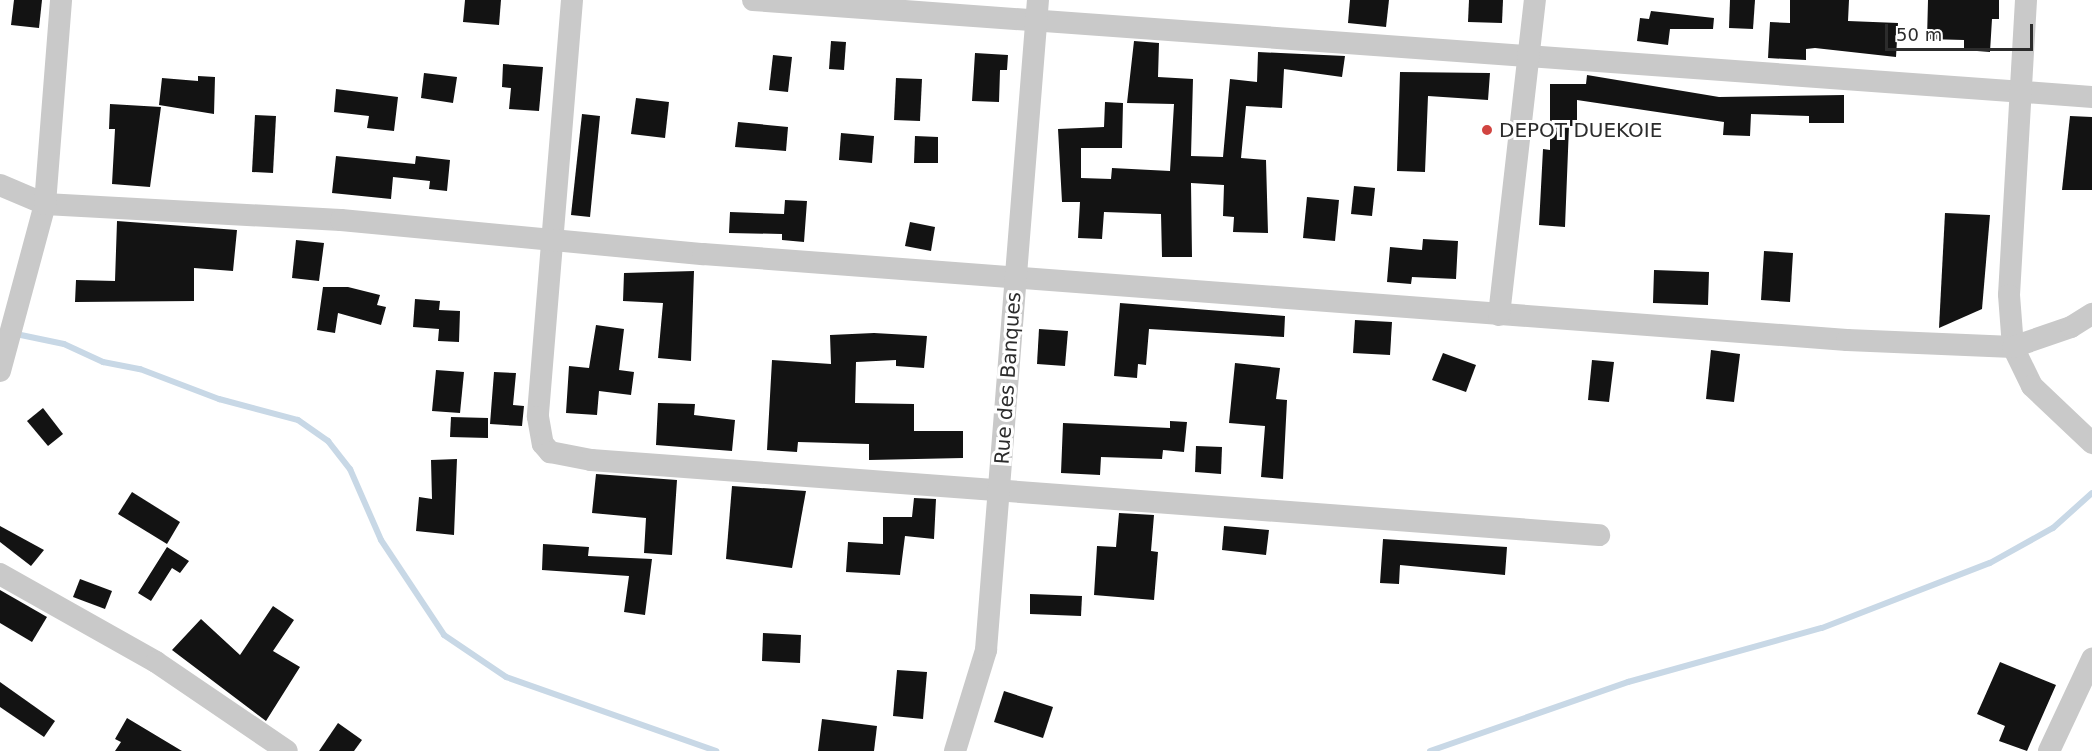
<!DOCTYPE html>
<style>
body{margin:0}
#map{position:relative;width:2092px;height:751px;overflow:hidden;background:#fff;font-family:"DejaVu Sans",sans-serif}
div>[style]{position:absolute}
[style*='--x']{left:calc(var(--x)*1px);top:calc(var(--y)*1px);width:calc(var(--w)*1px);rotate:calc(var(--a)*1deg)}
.stream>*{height:6px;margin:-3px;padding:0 3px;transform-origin:3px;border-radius:3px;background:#c8d8e6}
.building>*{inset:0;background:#131313}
.street>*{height:22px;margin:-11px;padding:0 11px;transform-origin:11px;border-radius:11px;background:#c9c9c9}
.dots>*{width:16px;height:16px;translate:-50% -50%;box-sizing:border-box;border:3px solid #fff;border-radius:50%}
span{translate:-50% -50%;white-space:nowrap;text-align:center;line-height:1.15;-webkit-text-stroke:6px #fff;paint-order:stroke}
.poi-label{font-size:20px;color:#2c2c2c}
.left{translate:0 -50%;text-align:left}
.street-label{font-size:20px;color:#2c2c2c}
.scale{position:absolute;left:1885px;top:24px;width:148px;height:27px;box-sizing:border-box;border:3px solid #2c2c2c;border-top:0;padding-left:8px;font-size:18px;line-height:21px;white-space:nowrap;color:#2c2c2c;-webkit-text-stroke:4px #fff;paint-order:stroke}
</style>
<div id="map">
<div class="stream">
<div style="--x:16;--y:334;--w:49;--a:11.8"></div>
<div style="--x:64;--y:344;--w:43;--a:24.8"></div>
<div style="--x:103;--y:362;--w:38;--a:11"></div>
<div style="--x:140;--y:369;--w:85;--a:20.8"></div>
<div style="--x:219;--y:399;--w:82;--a:14.9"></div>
<div style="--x:298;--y:420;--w:37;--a:35"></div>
<div style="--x:328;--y:441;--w:36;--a:52"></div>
<div style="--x:350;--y:469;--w:77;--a:66.4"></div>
<div style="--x:381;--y:540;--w:114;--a:56.4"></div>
<div style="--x:444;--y:635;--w:75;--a:34.1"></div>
<div style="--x:506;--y:677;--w:223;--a:19.4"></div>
<div style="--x:1430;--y:751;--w:210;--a:-19.2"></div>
<div style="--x:1628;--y:682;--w:201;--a:-15.6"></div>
<div style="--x:1822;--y:628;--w:180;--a:-21.2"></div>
<div style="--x:1990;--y:563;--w:72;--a:-29.1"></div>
<div style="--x:2053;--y:528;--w:52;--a:-41.9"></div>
</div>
<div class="building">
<div style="clip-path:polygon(14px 0,42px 0,39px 28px,11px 25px)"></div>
<div style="clip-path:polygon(465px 0,501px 0,499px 25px,463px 22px)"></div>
<div style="clip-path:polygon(1350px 0,1389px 0,1386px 27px,1348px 23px)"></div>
<div style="clip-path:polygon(1469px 0,1503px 0,1502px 23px,1468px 22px)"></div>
<div style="clip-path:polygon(1730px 0,1755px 0,1753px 29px,1729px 28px)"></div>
<div style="clip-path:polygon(1790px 0,1849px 0,1848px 21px,1898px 23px,1896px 57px,1815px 48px,1806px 49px,1806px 60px,1768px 58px,1770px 22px,1790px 23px)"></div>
<div style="clip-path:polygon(1928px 0,1999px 0,1999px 19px,1992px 19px,1990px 52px,1964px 50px,1964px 40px,1927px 39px)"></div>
<div style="clip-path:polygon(1651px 11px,1714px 18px,1713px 29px,1670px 29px,1668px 45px,1637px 41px,1640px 18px,1649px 19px)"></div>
<div style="clip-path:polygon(831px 41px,846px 42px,844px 70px,829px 69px)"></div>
<div style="clip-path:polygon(1134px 41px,1159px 43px,1158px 77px,1193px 79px,1191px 156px,1223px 157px,1230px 79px,1257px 82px,1258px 52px,1345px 56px,1342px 77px,1284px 69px,1282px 108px,1246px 106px,1241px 158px,1266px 160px,1268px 233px,1233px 232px,1234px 217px,1223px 216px,1224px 185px,1191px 183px,1192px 257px,1162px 257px,1161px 214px,1104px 212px,1102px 239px,1078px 238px,1080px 202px,1062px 202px,1058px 129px,1104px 127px,1105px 102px,1123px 103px,1122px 148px,1081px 148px,1081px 178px,1111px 179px,1112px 168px,1170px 171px,1174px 104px,1127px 103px)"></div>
<div style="clip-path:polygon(975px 53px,1008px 55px,1007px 70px,1000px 70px,999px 102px,972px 101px)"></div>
<div style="clip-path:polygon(773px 55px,792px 57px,788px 92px,769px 90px)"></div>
<div style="clip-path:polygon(503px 64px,543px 67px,539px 111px,509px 109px,511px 88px,502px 87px)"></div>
<div style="clip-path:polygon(1400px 72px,1490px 73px,1488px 100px,1428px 96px,1425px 172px,1397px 171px)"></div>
<div style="clip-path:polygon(424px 73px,457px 77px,453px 103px,421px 98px)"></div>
<div style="clip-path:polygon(1587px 75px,1719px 97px,1844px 95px,1844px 123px,1809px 123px,1809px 116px,1751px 114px,1750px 136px,1723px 135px,1724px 122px,1577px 100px,1577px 126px,1569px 126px,1565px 227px,1539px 225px,1543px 149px,1550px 150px,1550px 84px,1586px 84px)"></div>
<div style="clip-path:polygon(198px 76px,215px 77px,214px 114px,159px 105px,162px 78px,198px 81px)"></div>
<div style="clip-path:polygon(896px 78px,922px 79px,920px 121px,894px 120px)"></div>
<div style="clip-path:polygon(336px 89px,398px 97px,394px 131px,367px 128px,369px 116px,334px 112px)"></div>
<div style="clip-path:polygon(636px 98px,669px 102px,665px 138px,631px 134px)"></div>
<div style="clip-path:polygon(110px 104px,161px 107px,150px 187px,112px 184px,115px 129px,109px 129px)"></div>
<div style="clip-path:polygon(582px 114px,600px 116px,590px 217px,571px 215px)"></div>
<div style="clip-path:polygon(255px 115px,276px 116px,273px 173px,252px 172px)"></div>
<div style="clip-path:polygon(2070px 116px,2092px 117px,2092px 190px,2062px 190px)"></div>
<div style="clip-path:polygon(738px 122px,788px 127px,786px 151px,735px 147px)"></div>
<div style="clip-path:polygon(841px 133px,874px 136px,872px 163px,839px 160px)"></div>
<div style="clip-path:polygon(915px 136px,938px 137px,938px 163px,914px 163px)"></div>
<div style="clip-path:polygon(336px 156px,415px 164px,416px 156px,450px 160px,447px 191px,429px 189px,430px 181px,393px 177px,391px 199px,332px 193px)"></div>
<div style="clip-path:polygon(1354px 186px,1375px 188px,1372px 216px,1351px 214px)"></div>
<div style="clip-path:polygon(1307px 197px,1339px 200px,1335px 241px,1303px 238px)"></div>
<div style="clip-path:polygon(785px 200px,807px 201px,804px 242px,782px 240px,782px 234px,729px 233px,730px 212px,784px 214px)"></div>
<div style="clip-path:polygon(1945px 213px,1990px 215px,1982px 309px,1939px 328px)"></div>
<div style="clip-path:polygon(117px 221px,237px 230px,233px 271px,194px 268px,194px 301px,75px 302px,76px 280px,115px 281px)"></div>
<div style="clip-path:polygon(910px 222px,935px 227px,931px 251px,905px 246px)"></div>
<div style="clip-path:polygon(1423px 239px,1458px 241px,1456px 279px,1412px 277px,1411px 284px,1387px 282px,1390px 247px,1422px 250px)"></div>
<div style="clip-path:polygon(296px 240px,324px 243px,319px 281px,292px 278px)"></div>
<div style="clip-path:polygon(1764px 251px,1793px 253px,1790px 302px,1761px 300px)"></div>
<div style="clip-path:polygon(1654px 270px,1709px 272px,1708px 305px,1653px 303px)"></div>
<div style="clip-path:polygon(694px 271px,691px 361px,658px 358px,663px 303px,623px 301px,624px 273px)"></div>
<div style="clip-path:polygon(323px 287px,348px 287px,380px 295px,377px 305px,386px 307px,381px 325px,338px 313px,335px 333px,317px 330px)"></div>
<div style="clip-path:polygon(415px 299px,440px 301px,439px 310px,460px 311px,459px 342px,438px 341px,439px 329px,413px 327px)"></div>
<div style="clip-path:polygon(1120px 303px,1285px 316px,1284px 337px,1149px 329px,1146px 365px,1138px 364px,1137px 378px,1114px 376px)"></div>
<div style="clip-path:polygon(1355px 320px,1392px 322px,1390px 355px,1353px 353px)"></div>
<div style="clip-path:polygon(596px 325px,624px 329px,619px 370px,634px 372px,631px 395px,599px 391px,597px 415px,566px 413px,569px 366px,589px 368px)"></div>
<div style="clip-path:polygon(1039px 329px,1068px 331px,1065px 366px,1037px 364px)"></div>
<div style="clip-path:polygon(874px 333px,927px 336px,924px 368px,896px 366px,896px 360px,856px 362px,855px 403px,914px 404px,914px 431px,963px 431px,963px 458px,869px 460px,869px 444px,798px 442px,797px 452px,767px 450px,772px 360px,831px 364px,830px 335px)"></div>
<div style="clip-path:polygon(1711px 350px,1740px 354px,1734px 402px,1706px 399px)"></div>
<div style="clip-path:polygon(1443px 353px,1476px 365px,1466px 392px,1432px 380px)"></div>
<div style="clip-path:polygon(1592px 360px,1614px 362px,1609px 402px,1588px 400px)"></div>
<div style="clip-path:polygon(1235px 363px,1280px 368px,1276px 399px,1287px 400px,1283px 479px,1261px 477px,1265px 426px,1229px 423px)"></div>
<div style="clip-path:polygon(436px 370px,464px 372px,460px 413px,432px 411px)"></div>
<div style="clip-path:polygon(494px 372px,516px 373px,513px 405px,524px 406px,522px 426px,490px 424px)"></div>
<div style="clip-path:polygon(658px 403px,695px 404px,694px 415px,735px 420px,732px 451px,656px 445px)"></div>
<div style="clip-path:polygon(43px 408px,63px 434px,48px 446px,27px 421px)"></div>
<div style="clip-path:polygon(451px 417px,488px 418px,488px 438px,450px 437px)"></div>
<div style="clip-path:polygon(1170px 421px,1187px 422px,1184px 452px,1163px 450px,1162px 459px,1101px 457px,1100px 475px,1061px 473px,1063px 423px,1170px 428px)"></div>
<div style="clip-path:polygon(1196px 446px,1222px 447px,1221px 474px,1195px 472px)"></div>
<div style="clip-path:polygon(457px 459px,454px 535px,416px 531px,419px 497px,432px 499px,431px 460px)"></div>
<div style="clip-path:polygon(596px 474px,677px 480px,672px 555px,644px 553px,646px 518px,592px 513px)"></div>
<div style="clip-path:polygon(732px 486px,806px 491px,792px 568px,726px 559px)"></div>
<div style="clip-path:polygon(132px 492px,180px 522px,167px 544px,118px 514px)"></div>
<div style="clip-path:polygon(914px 498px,936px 499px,934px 539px,905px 536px,900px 575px,846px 572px,848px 542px,883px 544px,883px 517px,912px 517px)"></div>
<div style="clip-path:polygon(1119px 513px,1154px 515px,1151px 551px,1158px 552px,1154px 600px,1094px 595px,1097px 546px,1116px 547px)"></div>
<div style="clip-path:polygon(0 526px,44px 550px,31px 566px,0 542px)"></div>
<div style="clip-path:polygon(1224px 526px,1269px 530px,1266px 555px,1222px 550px)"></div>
<div style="clip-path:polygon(1383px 539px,1507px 547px,1505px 575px,1400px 565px,1399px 584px,1380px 583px)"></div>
<div style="clip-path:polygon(543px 544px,589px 547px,588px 556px,652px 559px,645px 615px,624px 612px,629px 576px,542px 570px)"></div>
<div style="clip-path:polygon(167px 547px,189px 561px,180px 573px,172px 568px,151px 601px,138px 593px)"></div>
<div style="clip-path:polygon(80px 579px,112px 591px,105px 609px,73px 597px)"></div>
<div style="clip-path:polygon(0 590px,47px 617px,32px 642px,0 623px)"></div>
<div style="clip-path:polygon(1030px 594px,1082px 596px,1081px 616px,1030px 614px)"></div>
<div style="clip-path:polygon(273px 606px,294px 620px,273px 651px,300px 667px,266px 721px,172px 650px,201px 619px,240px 655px)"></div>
<div style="clip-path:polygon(763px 633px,801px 635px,800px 663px,762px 661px)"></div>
<div style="clip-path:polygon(2000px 662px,2056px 685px,2027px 751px,1999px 741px,2005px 726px,1977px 714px)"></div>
<div style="clip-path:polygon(897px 670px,927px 672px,923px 719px,893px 716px)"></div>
<div style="clip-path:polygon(0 682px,55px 721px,44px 737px,0 707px)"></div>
<div style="clip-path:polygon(1004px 691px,1053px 707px,1043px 738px,994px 722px)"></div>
<div style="clip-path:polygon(127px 718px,182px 751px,115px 751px,121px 742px,115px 739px)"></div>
<div style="clip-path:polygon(822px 719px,877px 726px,874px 751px,818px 751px)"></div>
<div style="clip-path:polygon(338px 723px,362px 740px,354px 751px,319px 751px)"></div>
</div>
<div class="street">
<div style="--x:572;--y:0;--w:418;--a:94.7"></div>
<div style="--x:538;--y:417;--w:27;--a:80"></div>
<div style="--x:543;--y:444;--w:11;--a:49"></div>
<div style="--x:550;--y:452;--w:42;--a:11"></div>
<div style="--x:591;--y:460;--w:1011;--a:4.26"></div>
<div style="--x:753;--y:0;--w:1343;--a:4.14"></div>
<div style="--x:2026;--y:0;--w:295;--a:93.3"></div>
<div style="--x:2009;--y:295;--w:52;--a:85.6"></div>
<div style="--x:2013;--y:347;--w:43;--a:64"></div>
<div style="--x:2032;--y:386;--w:83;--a:43.5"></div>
<div style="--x:0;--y:185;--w:49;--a:22.9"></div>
<div style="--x:45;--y:204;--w:296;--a:3.1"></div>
<div style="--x:341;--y:220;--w:364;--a:5.4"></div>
<div style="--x:703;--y:254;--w:1147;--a:4.3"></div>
<div style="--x:1847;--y:340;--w:166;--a:2.4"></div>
<div style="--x:2013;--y:347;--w:61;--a:-19"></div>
<div style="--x:2071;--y:327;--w:25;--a:-32"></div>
<div style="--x:1499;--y:315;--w:317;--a:-83.5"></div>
<div style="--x:0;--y:371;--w:173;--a:-74.9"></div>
<div style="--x:45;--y:204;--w:205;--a:-85.5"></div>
<div style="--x:0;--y:574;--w:179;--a:29.4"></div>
<div style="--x:156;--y:662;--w:158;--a:34.2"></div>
<div style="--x:955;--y:751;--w:106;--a:-72.9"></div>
<div style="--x:986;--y:650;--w:652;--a:-85.43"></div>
<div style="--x:2049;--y:751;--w:102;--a:-64.9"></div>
</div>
<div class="dots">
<div style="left:1487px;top:130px;background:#d14440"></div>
</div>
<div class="poi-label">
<span class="left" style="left:1499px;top:130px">DEPOT DUEKOIE</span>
</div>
<div class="street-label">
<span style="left:1008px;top:378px;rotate:-86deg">Rue des Banques</span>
</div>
<div class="scale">50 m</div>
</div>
